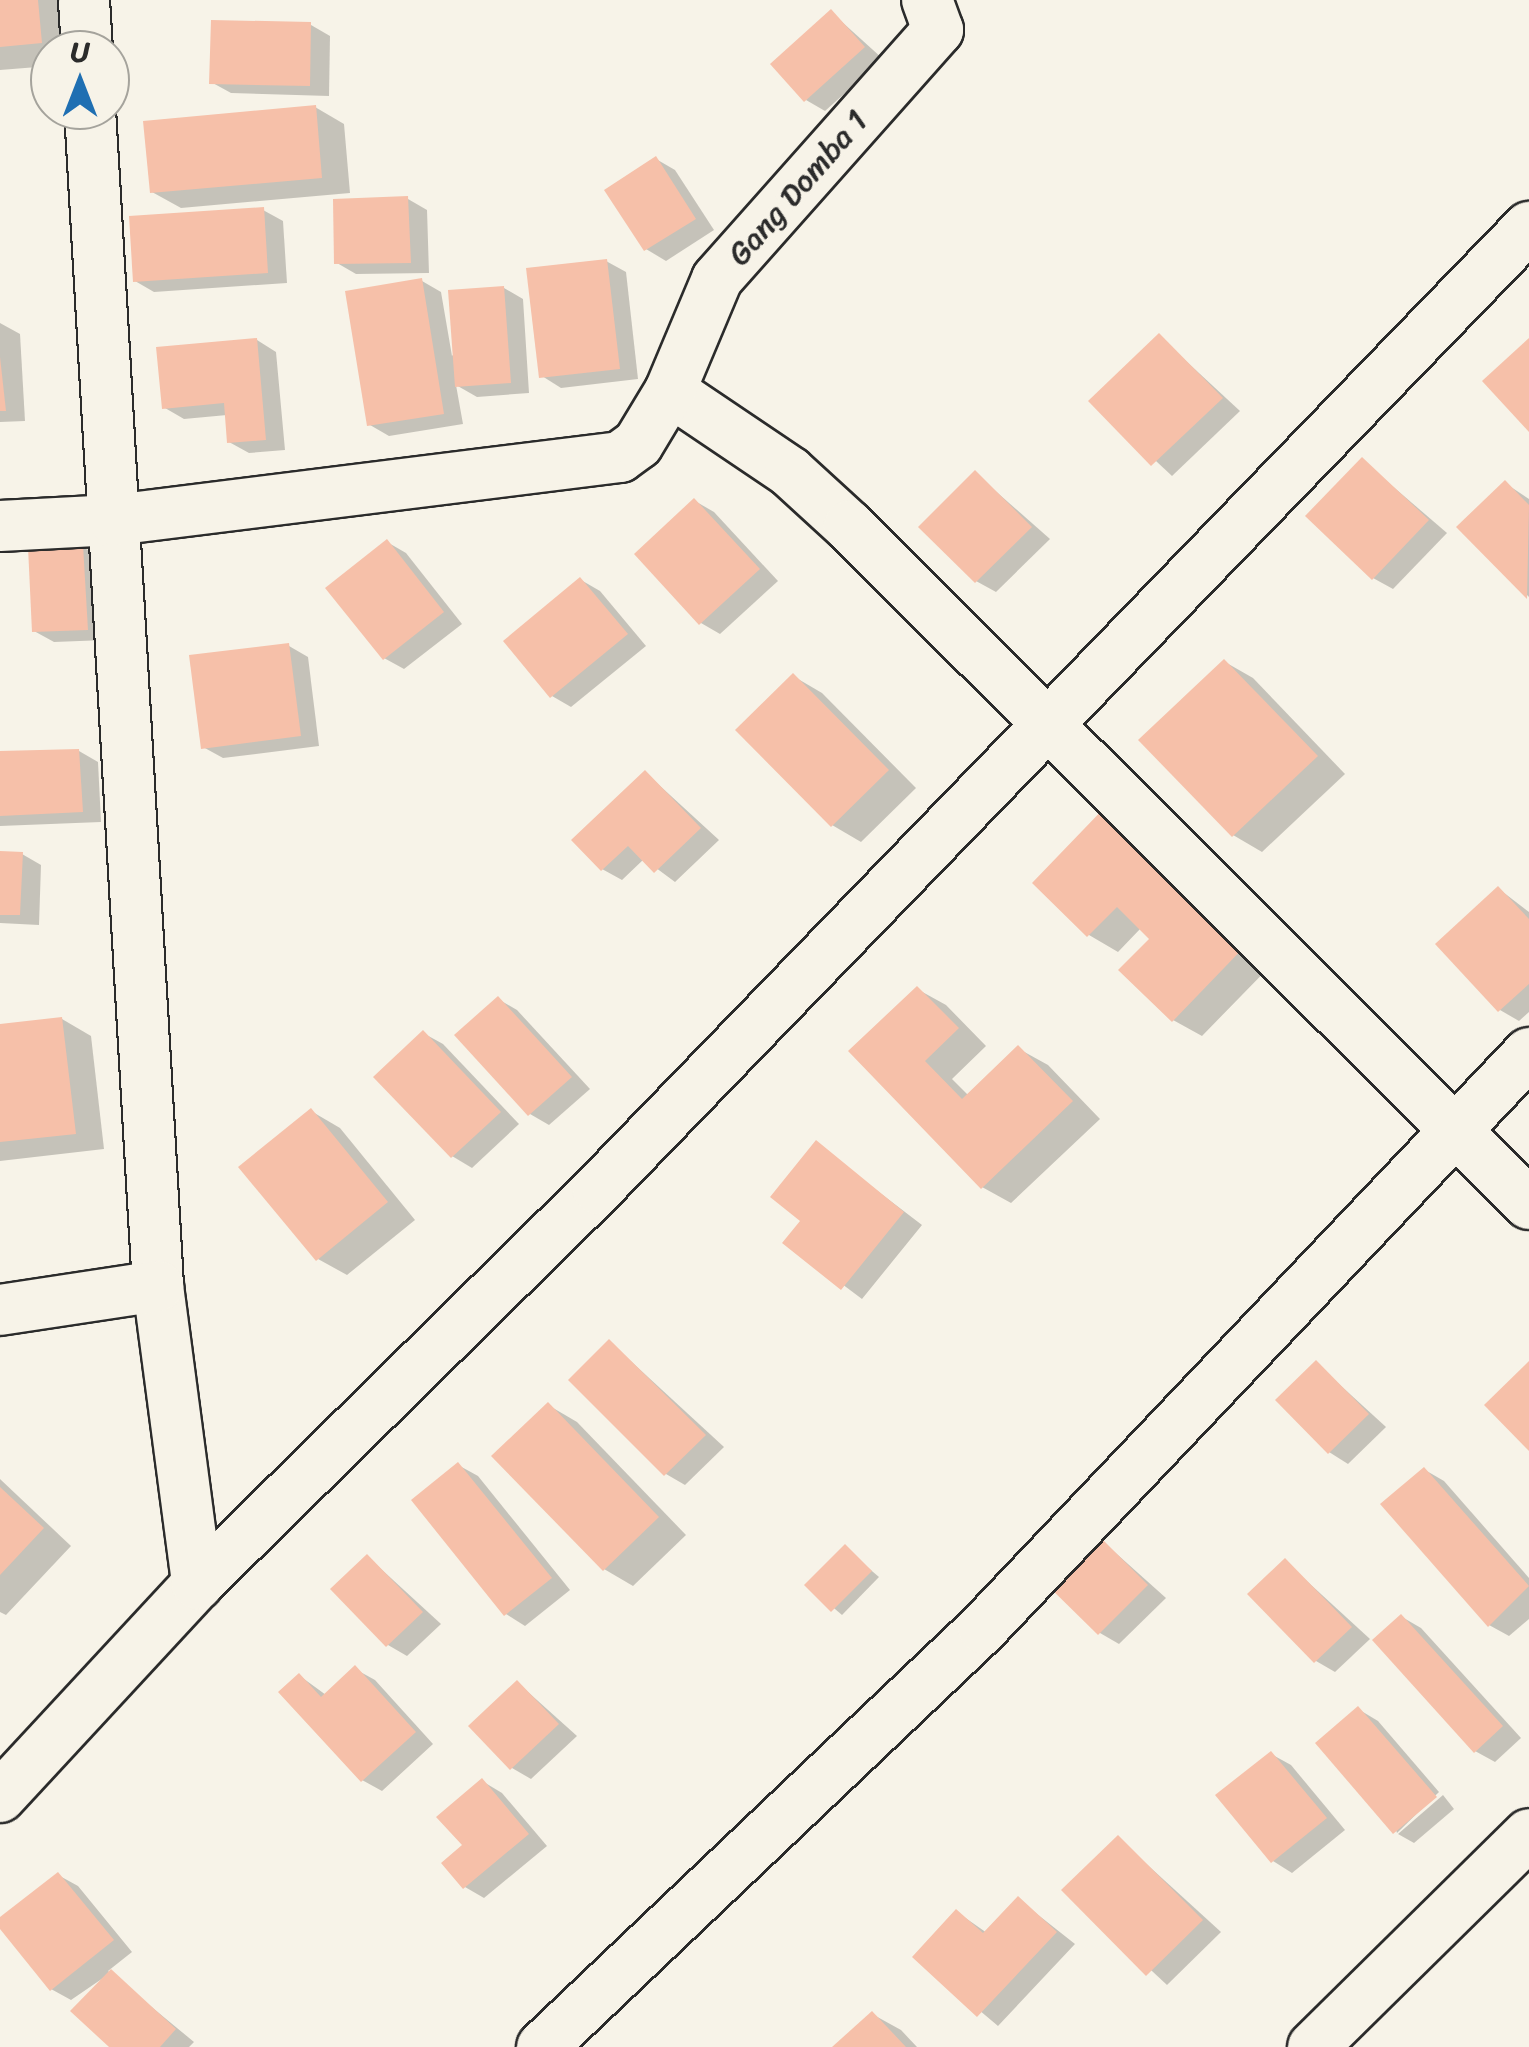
<!DOCTYPE html>
<style>
body{margin:0}
#map{position:relative;width:1529px;height:2047px;overflow:hidden;background:#f7f3e8;font-family:Sriracha,sans-serif}
div>[style]{position:absolute}
[style*='--x']{left:calc(var(--x)*1px);top:calc(var(--y)*1px);width:calc(var(--w)*1px);rotate:calc(var(--a)*1deg)}
.shadow>*{inset:0;background:#0003}
.building>*{inset:0;background:#f6c0a9}
.roads{filter:drop-shadow(2px 0 #2b2b2b) drop-shadow(-2px 0 #2b2b2b) drop-shadow(0 2px #2b2b2b) drop-shadow(0 -2px #2b2b2b)}
.street>*{height:50px;margin:-25px;padding:0 25px;transform-origin:25px;border-radius:25px;background:#f7f3e8}
span{translate:-50% -50%;white-space:nowrap;text-align:center;line-height:1.15;-webkit-text-stroke:8px #f7f3e8;paint-order:stroke}
.street-label{font-size:32px;color:#2b2b2b}
.north{position:absolute;left:30px;top:30px;width:100px;height:100px;box-sizing:border-box;background:#f7f3e8;border:2px solid #a5a39c;border-radius:50%;rotate:0deg;font-size:28px;font-weight:700;line-height:40px;text-align:center;color:#2b2b2b}
.north::after{content:'';display:block;margin:auto;width:35px;height:45px;background:#1f6fb2;clip-path:polygon(50% 0,100% 100%,50% 72%,0 100%)}
</style>
<div id="map">
<div class="shadow">
<div style="clip-path:polygon(0 0,73px 0,77px 50px,50px 50px,50px 66px,0 70px)"></div>
<div style="clip-path:polygon(831px 12px,883px 59px,825px 111px,806px 100px)"></div>
<div style="clip-path:polygon(311px 25px,330px 36px,329px 96px,231px 93px,211px 82px)"></div>
<div style="clip-path:polygon(315px 107px,344px 124px,350px 193px,181px 208px,152px 192px)"></div>
<div style="clip-path:polygon(656px 159px,675px 170px,714px 230px,666px 261px,646px 249px)"></div>
<div style="clip-path:polygon(408px 199px,427px 210px,429px 273px,356px 274px,337px 263px)"></div>
<div style="clip-path:polygon(263px 210px,283px 221px,287px 283px,154px 292px,135px 281px)"></div>
<div style="clip-path:polygon(606px 261px,626px 272px,638px 379px,561px 388px,542px 376px)"></div>
<div style="clip-path:polygon(422px 281px,441px 292px,452px 356px,504px 288px,523px 299px,529px 393px,477px 397px,456px 385px,463px 424px,389px 436px,370px 425px)"></div>
<div style="clip-path:polygon(0 323px,20px 334px,25px 421px,0 422px)"></div>
<div style="clip-path:polygon(1159px 336px,1240px 411px,1172px 476px,1092px 401px)"></div>
<div style="clip-path:polygon(257px 340px,276px 352px,285px 450px,249px 453px,229px 442px,227px 415px,184px 419px,165px 408px)"></div>
<div style="clip-path:polygon(1362px 460px,1447px 533px,1393px 589px,1373px 578px)"></div>
<div style="clip-path:polygon(975px 473px,1050px 539px,996px 592px,976px 581px)"></div>
<div style="clip-path:polygon(1505px 483px,1529px 499px,1529px 597px,1460px 527px)"></div>
<div style="clip-path:polygon(695px 501px,714px 512px,778px 581px,720px 634px,701px 623px)"></div>
<div style="clip-path:polygon(387px 542px,406px 553px,462px 624px,404px 669px,384px 658px)"></div>
<div style="clip-path:polygon(83px 547px,102px 559px,106px 640px,54px 642px,34px 631px)"></div>
<div style="clip-path:polygon(581px 580px,600px 591px,646px 646px,571px 707px,552px 696px)"></div>
<div style="clip-path:polygon(289px 646px,308px 657px,319px 746px,223px 758px,203px 747px)"></div>
<div style="clip-path:polygon(1225px 662px,1253px 678px,1345px 774px,1262px 852px,1233px 835px)"></div>
<div style="clip-path:polygon(793px 676px,822px 693px,916px 788px,861px 842px,832px 825px)"></div>
<div style="clip-path:polygon(79px 751px,98px 762px,101px 822px,0 826px,0 754px)"></div>
<div style="clip-path:polygon(646px 773px,719px 840px,675px 882px,644px 859px,622px 880px,602px 869px)"></div>
<div style="clip-path:polygon(1110px 806px,1278px 958px,1202px 1036px,1173px 1020px,1152px 939px,1141px 928px,1118px 952px,1089px 935px,1035px 883px)"></div>
<div style="clip-path:polygon(0 853px,22px 854px,41px 865px,39px 925px,0 923px)"></div>
<div style="clip-path:polygon(1499px 889px,1529px 912px,1529px 1012px,1519px 1021px,1500px 1010px)"></div>
<div style="clip-path:polygon(917px 989px,946px 1005px,986px 1046px,952px 1079px,969px 1096px,1019px 1049px,1048px 1065px,1100px 1119px,1011px 1203px,982px 1187px,851px 1051px)"></div>
<div style="clip-path:polygon(498px 999px,517px 1010px,590px 1089px,549px 1125px,530px 1114px)"></div>
<div style="clip-path:polygon(62px 1019px,91px 1036px,104px 1149px,0 1161px,0 1027px)"></div>
<div style="clip-path:polygon(423px 1033px,443px 1044px,519px 1124px,472px 1168px,452px 1156px)"></div>
<div style="clip-path:polygon(311px 1111px,340px 1128px,415px 1220px,347px 1275px,318px 1259px)"></div>
<div style="clip-path:polygon(816px 1144px,922px 1225px,862px 1299px,786px 1242px,804px 1221px)"></div>
<div style="clip-path:polygon(610px 1342px,724px 1447px,685px 1485px,666px 1474px)"></div>
<div style="clip-path:polygon(1316px 1363px,1386px 1427px,1348px 1464px,1329px 1452px)"></div>
<div style="clip-path:polygon(548px 1405px,577px 1422px,686px 1535px,633px 1586px,604px 1569px)"></div>
<div style="clip-path:polygon(458px 1465px,478px 1476px,570px 1590px,525px 1626px,506px 1614px)"></div>
<div style="clip-path:polygon(1425px 1470px,1444px 1481px,1529px 1578px,1529px 1619px,1509px 1636px,1489px 1625px)"></div>
<div style="clip-path:polygon(0 1479px,71px 1546px,6px 1615px,0 1612px)"></div>
<div style="clip-path:polygon(1090px 1530px,1166px 1598px,1119px 1644px,1100px 1633px)"></div>
<div style="clip-path:polygon(845px 1548px,879px 1577px,842px 1615px,807px 1585px)"></div>
<div style="clip-path:polygon(368px 1557px,441px 1624px,407px 1656px,388px 1645px)"></div>
<div style="clip-path:polygon(1285px 1561px,1370px 1639px,1335px 1672px,1316px 1661px)"></div>
<div style="clip-path:polygon(1402px 1617px,1421px 1628px,1521px 1738px,1495px 1762px,1475px 1751px)"></div>
<div style="clip-path:polygon(355px 1669px,375px 1680px,433px 1744px,382px 1791px,362px 1780px,300px 1676px,326px 1695px)"></div>
<div style="clip-path:polygon(518px 1683px,577px 1736px,531px 1779px,512px 1768px)"></div>
<div style="clip-path:polygon(1358px 1709px,1378px 1721px,1439px 1792px,1397px 1833px)"></div>
<div style="clip-path:polygon(1271px 1754px,1291px 1765px,1345px 1830px,1292px 1873px,1273px 1861px)"></div>
<div style="clip-path:polygon(482px 1781px,502px 1793px,547px 1846px,484px 1898px,465px 1887px,465px 1846px)"></div>
<div style="clip-path:polygon(1443px 1795px,1454px 1809px,1414px 1843px,1398px 1834px)"></div>
<div style="clip-path:polygon(1118px 1838px,1221px 1932px,1167px 1985px,1065px 1890px)"></div>
<div style="clip-path:polygon(58px 1875px,78px 1886px,132px 1952px,108px 1971px,194px 2042px,189px 2047px,113px 2047px,109px 1974px,71px 2000px,51px 1989px,0 1925px)"></div>
<div style="clip-path:polygon(1018px 1899px,1075px 1944px,998px 2026px,915px 1956px,957px 1912px,987px 1933px)"></div>
<div style="clip-path:polygon(872px 2014px,901px 2030px,917px 2047px,836px 2047px)"></div>
</div>
<div class="building">
<div style="clip-path:polygon(0 0,38px 0,42px 43px,0 47px)"></div>
<div style="clip-path:polygon(831px 9px,865px 47px,804px 102px,770px 64px)"></div>
<div style="clip-path:polygon(211px 20px,311px 22px,310px 86px,209px 84px)"></div>
<div style="clip-path:polygon(316px 105px,322px 178px,150px 193px,143px 121px)"></div>
<div style="clip-path:polygon(656px 156px,696px 219px,644px 251px,604px 190px)"></div>
<div style="clip-path:polygon(408px 196px,411px 263px,334px 264px,333px 199px)"></div>
<div style="clip-path:polygon(264px 207px,268px 273px,133px 282px,129px 216px)"></div>
<div style="clip-path:polygon(607px 259px,620px 369px,539px 378px,526px 268px)"></div>
<div style="clip-path:polygon(422px 278px,444px 414px,367px 426px,345px 291px)"></div>
<div style="clip-path:polygon(504px 286px,511px 383px,455px 387px,448px 290px)"></div>
<div style="clip-path:polygon(1159px 333px,1223px 398px,1151px 466px,1088px 401px)"></div>
<div style="clip-path:polygon(257px 338px,266px 440px,227px 443px,224px 403px,162px 409px,156px 347px)"></div>
<div style="clip-path:polygon(1529px 338px,1529px 432px,1482px 381px)"></div>
<div style="clip-path:polygon(0 357px,6px 411px,0 411px)"></div>
<div style="clip-path:polygon(1362px 457px,1429px 520px,1372px 580px,1305px 516px)"></div>
<div style="clip-path:polygon(975px 470px,1032px 527px,975px 583px,918px 527px)"></div>
<div style="clip-path:polygon(1505px 480px,1529px 505px,1527px 599px,1456px 527px)"></div>
<div style="clip-path:polygon(694px 498px,760px 569px,699px 625px,634px 554px)"></div>
<div style="clip-path:polygon(387px 539px,444px 612px,383px 660px,325px 588px)"></div>
<div style="clip-path:polygon(83px 545px,88px 630px,32px 632px,28px 547px)"></div>
<div style="clip-path:polygon(580px 577px,628px 634px,550px 698px,503px 641px)"></div>
<div style="clip-path:polygon(289px 643px,301px 736px,201px 749px,189px 655px)"></div>
<div style="clip-path:polygon(1224px 659px,1318px 756px,1232px 837px,1138px 740px)"></div>
<div style="clip-path:polygon(793px 673px,889px 770px,831px 827px,735px 730px)"></div>
<div style="clip-path:polygon(79px 749px,83px 812px,0 816px,0 751px)"></div>
<div style="clip-path:polygon(645px 770px,701px 828px,654px 873px,628px 846px,601px 871px,571px 840px)"></div>
<div style="clip-path:polygon(1109px 803px,1251px 940px,1172px 1022px,1118px 970px,1149px 939px,1117px 907px,1087px 937px,1032px 883px)"></div>
<div style="clip-path:polygon(0 851px,23px 852px,20px 915px,0 915px)"></div>
<div style="clip-path:polygon(1498px 886px,1529px 919px,1529px 984px,1498px 1012px,1435px 944px)"></div>
<div style="clip-path:polygon(917px 986px,959px 1028px,925px 1061px,962px 1099px,1018px 1045px,1073px 1101px,981px 1189px,848px 1051px)"></div>
<div style="clip-path:polygon(498px 996px,572px 1077px,528px 1116px,454px 1035px)"></div>
<div style="clip-path:polygon(62px 1017px,76px 1134px,0 1142px,0 1024px)"></div>
<div style="clip-path:polygon(423px 1030px,501px 1112px,451px 1158px,373px 1077px)"></div>
<div style="clip-path:polygon(311px 1108px,388px 1202px,316px 1261px,238px 1167px)"></div>
<div style="clip-path:polygon(816px 1140px,904px 1212px,841px 1290px,782px 1243px,800px 1221px,770px 1197px)"></div>
<div style="clip-path:polygon(609px 1339px,706px 1435px,664px 1476px,568px 1380px)"></div>
<div style="clip-path:polygon(1316px 1360px,1369px 1414px,1328px 1454px,1275px 1400px)"></div>
<div style="clip-path:polygon(1529px 1361px,1529px 1451px,1484px 1405px)"></div>
<div style="clip-path:polygon(548px 1402px,659px 1517px,603px 1571px,491px 1456px)"></div>
<div style="clip-path:polygon(458px 1462px,552px 1578px,504px 1616px,411px 1500px)"></div>
<div style="clip-path:polygon(1424px 1467px,1529px 1586px,1488px 1627px,1380px 1504px)"></div>
<div style="clip-path:polygon(0 1487px,44px 1528px,0 1575px)"></div>
<div style="clip-path:polygon(1090px 1527px,1148px 1585px,1098px 1635px,1039px 1577px)"></div>
<div style="clip-path:polygon(845px 1544px,872px 1571px,831px 1612px,804px 1585px)"></div>
<div style="clip-path:polygon(367px 1554px,423px 1612px,386px 1647px,330px 1589px)"></div>
<div style="clip-path:polygon(1285px 1558px,1352px 1627px,1314px 1663px,1247px 1594px)"></div>
<div style="clip-path:polygon(1401px 1614px,1503px 1726px,1474px 1753px,1372px 1640px)"></div>
<div style="clip-path:polygon(355px 1665px,416px 1732px,361px 1782px,278px 1692px,299px 1673px,321px 1697px)"></div>
<div style="clip-path:polygon(517px 1680px,559px 1724px,510px 1770px,468px 1726px)"></div>
<div style="clip-path:polygon(1358px 1706px,1437px 1797px,1393px 1834px,1315px 1743px)"></div>
<div style="clip-path:polygon(1271px 1751px,1327px 1818px,1271px 1863px,1215px 1795px)"></div>
<div style="clip-path:polygon(482px 1778px,529px 1834px,463px 1889px,441px 1863px,462px 1845px,436px 1817px)"></div>
<div style="clip-path:polygon(1118px 1835px,1203px 1920px,1146px 1976px,1061px 1890px)"></div>
<div style="clip-path:polygon(58px 1872px,114px 1940px,50px 1991px,0 1929px,0 1917px)"></div>
<div style="clip-path:polygon(1018px 1896px,1057px 1932px,977px 2017px,912px 1957px,956px 1909px,983px 1933px)"></div>
<div style="clip-path:polygon(111px 1969px,176px 2029px,160px 2047px,109px 2047px,70px 2011px)"></div>
<div style="clip-path:polygon(872px 2011px,906px 2047px,832px 2047px)"></div>
</div>
<div class="roads">
<div class="street">
<div style="--x:84;--y:0;--w:50;--a:86.6"></div>
<div style="--x:90;--y:110;--w:1178;--a:86.69"></div>
<div style="--x:158;--y:1286;--w:301;--a:82.5"></div>
<div style="--x:670;--y:391;--w:145;--a:34"></div>
<div style="--x:790;--y:472;--w:80;--a:42.5"></div>
<div style="--x:849;--y:526;--w:960;--a:44.92"></div>
<div style="--x:0;--y:526;--w:114;--a:-3"></div>
<div style="--x:114;--y:520;--w:510;--a:-7.1"></div>
<div style="--x:620;--y:457;--w:22;--a:-36"></div>
<div style="--x:638;--y:444;--w:62;--a:-58.9"></div>
<div style="--x:670;--y:391;--w:121;--a:-67.2"></div>
<div style="--x:717;--y:279;--w:333;--a:-48.4"></div>
<div style="--x:938;--y:30;--w:32;--a:-110"></div>
<div style="--x:0;--y:1310;--w:160;--a:-8.6"></div>
<div style="--x:0;--y:1797;--w:290;--a:-47.2"></div>
<div style="--x:197;--y:1584;--w:563;--a:-44.57"></div>
<div style="--x:598;--y:1189;--w:1339;--a:-45.94"></div>
<div style="--x:542;--y:2047;--w:608;--a:-43.53"></div>
<div style="--x:983;--y:1628;--w:793;--a:-46.48"></div>
<div style="--x:1313;--y:2047;--w:303;--a:-44.6"></div>
</div>
</div>
<div class="street-label">
<span style="left:798px;top:188px;rotate:-49deg">Gang Domba 1</span>
</div>
<div class="north">U</div>
</div>
